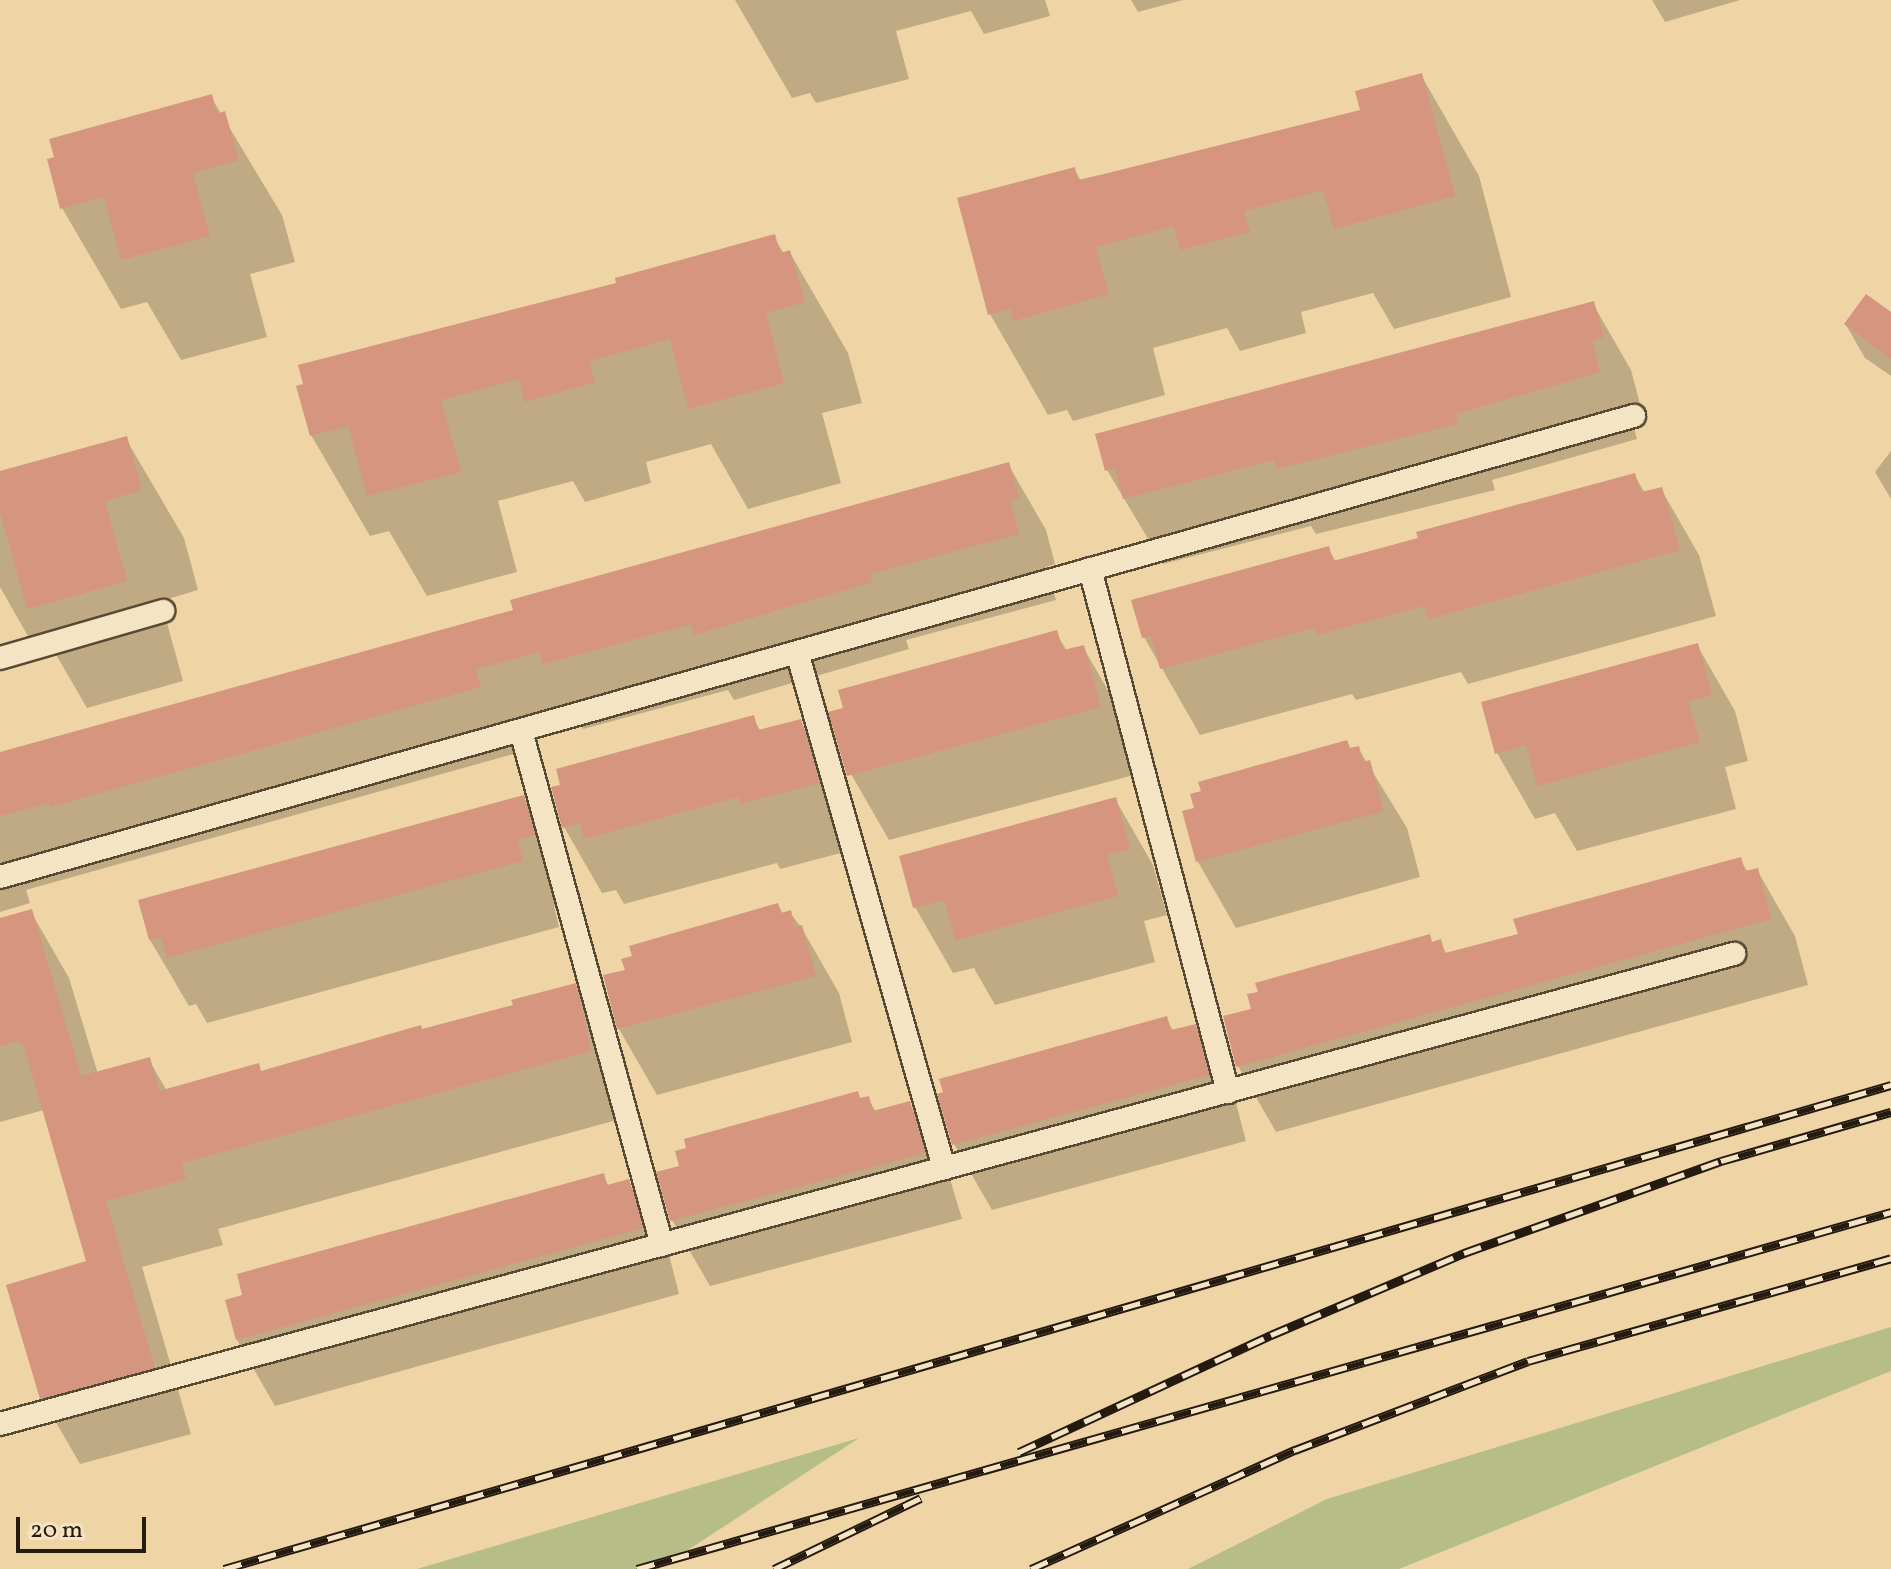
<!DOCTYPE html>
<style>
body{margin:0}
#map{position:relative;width:1891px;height:1569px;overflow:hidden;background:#efd5a5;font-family:Vollkorn,serif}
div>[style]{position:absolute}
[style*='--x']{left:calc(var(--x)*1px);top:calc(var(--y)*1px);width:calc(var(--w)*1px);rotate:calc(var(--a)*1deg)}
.green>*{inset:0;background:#b7bd87}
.shadow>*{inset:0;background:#0003}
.building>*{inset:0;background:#d5957e}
.roads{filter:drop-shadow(2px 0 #584935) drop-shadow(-2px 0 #584935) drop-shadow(0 2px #584935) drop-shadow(0 -2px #584935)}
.lane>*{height:22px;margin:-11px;padding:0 11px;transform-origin:11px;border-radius:11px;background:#f5e4c4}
.rail>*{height:9px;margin-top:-4.5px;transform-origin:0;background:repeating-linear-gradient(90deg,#f5e4c4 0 18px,#251a10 0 36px);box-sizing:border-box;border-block:2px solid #251a10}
span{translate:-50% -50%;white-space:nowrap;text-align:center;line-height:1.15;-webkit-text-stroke:6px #f5e4c4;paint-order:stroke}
.scale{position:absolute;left:16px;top:1517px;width:130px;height:36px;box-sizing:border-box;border:4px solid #251a10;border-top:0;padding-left:10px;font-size:24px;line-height:28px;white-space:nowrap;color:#251a10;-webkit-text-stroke:6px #f5e4c4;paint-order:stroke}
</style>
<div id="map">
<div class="green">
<div style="clip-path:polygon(1891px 1327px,1891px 1371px,1399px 1569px,1188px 1569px,1327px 1499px)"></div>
<div style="clip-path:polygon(859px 1438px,659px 1569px,417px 1569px)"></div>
</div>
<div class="shadow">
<div style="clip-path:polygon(735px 0,1045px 0,1050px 16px,984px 34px,971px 11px,896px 31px,909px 79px,816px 103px,810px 93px,792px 98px)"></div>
<div style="clip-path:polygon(1131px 0,1183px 0,1138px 12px)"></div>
<div style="clip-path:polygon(1652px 0,1740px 0,1665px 22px)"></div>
<div style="clip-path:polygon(1421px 75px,1479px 176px,1511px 297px,1394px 329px,1373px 293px,1301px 312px,1306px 333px,1240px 351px,1227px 328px,1153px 348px,1165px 395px,1073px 421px,1067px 410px,1048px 415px,990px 314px,1074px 169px,1081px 181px,1362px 111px)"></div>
<div style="clip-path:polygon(211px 97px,282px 215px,295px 262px,250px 274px,267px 337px,181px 360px,147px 302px,121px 309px,62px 208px)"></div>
<div style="clip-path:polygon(774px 237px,784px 254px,790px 253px,848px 353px,862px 403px,822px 413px,841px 483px,748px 509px,711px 444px,646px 462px,651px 483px,585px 502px,573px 481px,498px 501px,517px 572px,427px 596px,389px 531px,370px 536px,311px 435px,618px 284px)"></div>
<div style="clip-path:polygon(1593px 304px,1631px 370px,1640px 404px,1628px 407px,1637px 439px,1492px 480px,1495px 490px,1316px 534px,1311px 526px,1163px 564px,1107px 470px)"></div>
<div style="clip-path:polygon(1891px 315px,1891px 376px,1865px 358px,1846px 325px)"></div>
<div style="clip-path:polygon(126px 439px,184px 538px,198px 590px,161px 601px,183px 681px,87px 708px,44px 634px,29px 638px,0 587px,0 473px)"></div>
<div style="clip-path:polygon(1891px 451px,1891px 499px,1875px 472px)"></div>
<div style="clip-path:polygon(1008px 464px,1046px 530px,1055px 564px,1046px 567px,1056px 600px,906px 640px,909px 649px,734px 700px,728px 690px,583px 729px,577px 718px,513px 735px,517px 753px,26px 890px,30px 903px,0 912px,0 768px)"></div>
<div style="clip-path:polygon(1634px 475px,1645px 493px,1661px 489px,1699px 555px,1716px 616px,1468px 684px,1461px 672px,1356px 700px,1352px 694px,1200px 735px,1144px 637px,1328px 548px,1336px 562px)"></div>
<div style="clip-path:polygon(1056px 633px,1067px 651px,1083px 647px,1121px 713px,1138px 774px,889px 840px,851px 774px)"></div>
<div style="clip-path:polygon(1697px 645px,1735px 711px,1748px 761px,1725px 767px,1736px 809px,1577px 851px,1555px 813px,1535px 819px,1497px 753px)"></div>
<div style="clip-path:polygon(753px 718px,761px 732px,800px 721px,839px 787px,856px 849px,780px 869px,777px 863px,624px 904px,616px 890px,602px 893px,564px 827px)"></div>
<div style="clip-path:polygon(1358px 748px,1407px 828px,1420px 877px,1236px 928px,1198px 862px,1185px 813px)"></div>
<div style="clip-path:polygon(523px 797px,561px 863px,572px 902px,554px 906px,559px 927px,207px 1023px,196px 1004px,189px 1006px,150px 940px,140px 901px)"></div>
<div style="clip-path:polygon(1115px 799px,1153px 865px,1167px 915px,1144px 921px,1155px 962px,995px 1005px,974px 968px,953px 973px,915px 907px)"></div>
<div style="clip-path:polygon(1740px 859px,1748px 873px,1757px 870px,1795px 936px,1808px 985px,1276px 1132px,1238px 1066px,1254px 1010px,1429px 936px,1433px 944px,1440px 942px,1447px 955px,1520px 935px)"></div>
<div style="clip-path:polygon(778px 905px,783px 914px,790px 913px,801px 927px,839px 993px,852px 1042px,657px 1095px,619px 1029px,605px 977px,627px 971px)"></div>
<div style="clip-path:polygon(31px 912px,69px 978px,98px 1074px,149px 1060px,167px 1091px,262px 1073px,422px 1031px,515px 1006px,575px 985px,613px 1051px,628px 1117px,218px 1229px,223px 1245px,142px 1267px,191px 1434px,80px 1464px,42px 1398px,89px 1263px,44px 1110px,0 1122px,0 921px)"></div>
<div style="clip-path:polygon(1166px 1018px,1173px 1031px,1195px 1026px,1233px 1092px,1246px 1141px,992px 1210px,954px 1144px)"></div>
<div style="clip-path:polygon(868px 1098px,876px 1112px,909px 1103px,947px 1169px,962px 1219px,710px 1286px,672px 1220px)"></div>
<div style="clip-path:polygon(603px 1175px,609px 1187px,628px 1181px,667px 1247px,679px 1294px,275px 1406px,237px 1340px)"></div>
</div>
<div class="building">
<div style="clip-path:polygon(1422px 73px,1455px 196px,1334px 229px,1323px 190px,1244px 211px,1250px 232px,1180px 250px,1174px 226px,1096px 247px,1109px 294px,1013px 321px,1010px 309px,988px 315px,957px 198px,1075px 167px,1078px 180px,1108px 173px,1360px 110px,1355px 91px)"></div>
<div style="clip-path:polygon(212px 94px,217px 114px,225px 111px,239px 160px,193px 173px,210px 236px,121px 260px,104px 197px,60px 209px,47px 159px,54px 157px,49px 139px)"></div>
<div style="clip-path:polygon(775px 234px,780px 253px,790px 250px,805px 302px,766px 313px,784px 383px,688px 409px,670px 339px,589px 361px,595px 382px,525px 402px,519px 379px,441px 400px,461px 472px,367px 496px,348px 426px,310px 436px,296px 386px,303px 384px,298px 365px,616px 283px,615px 278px)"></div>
<div style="clip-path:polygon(1866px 294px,1891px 312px,1891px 359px,1844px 324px)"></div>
<div style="clip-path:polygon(1594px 301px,1604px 337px,1592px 341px,1600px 372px,1456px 414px,1458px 424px,1276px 469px,1274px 460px,1123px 499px,1115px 468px,1105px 471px,1095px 434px)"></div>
<div style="clip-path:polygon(127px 436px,142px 490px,105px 501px,127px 581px,27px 609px,0 512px,0 471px)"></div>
<div style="clip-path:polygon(1009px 462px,1019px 498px,1010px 500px,1019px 534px,870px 574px,872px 582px,694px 635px,691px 624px,543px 664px,540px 652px,476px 669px,481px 687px,50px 807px,49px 803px,0 816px,0 752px,513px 610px,510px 600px)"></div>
<div style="clip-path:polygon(1635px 473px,1641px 492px,1662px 487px,1680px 550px,1428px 619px,1424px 606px,1316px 635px,1314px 628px,1160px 669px,1151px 636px,1142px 638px,1131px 600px,1329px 546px,1333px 561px,1418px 538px,1416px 532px)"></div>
<div style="clip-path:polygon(1057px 630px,1063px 650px,1084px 645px,1101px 707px,847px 776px,828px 712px,843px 708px,838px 690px)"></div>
<div style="clip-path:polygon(1698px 643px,1712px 695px,1688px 701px,1700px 742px,1537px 786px,1526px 745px,1495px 754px,1481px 702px)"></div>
<div style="clip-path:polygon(754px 715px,758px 730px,801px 719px,820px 783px,740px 804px,738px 797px,584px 839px,580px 823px,562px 828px,551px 787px,560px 785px,556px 769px)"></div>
<div style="clip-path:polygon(1347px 740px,1350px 748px,1359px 746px,1363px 762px,1370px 760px,1384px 811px,1196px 862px,1182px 811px,1194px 808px,1190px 794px,1201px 791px,1198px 782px)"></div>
<div style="clip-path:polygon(524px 795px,535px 835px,517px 840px,523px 861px,167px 958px,161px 937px,149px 940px,138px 900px)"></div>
<div style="clip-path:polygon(1116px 797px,1130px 849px,1107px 855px,1118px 896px,955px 940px,944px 900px,913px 908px,899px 856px)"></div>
<div style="clip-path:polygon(1741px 857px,1745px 871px,1758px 868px,1771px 919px,1236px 1067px,1223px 1016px,1251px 1009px,1247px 994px,1258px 992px,1255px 983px,1430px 934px,1432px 942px,1441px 939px,1445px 953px,1518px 934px,1513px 919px)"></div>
<div style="clip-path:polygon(778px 903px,781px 913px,791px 910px,795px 927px,802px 925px,816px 976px,617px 1029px,603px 975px,625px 970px,621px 959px,632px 956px,629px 946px)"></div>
<div style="clip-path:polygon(32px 909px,81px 1076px,150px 1057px,159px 1091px,259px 1063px,261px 1071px,421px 1025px,422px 1029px,513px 1005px,511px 1000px,576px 983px,591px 1051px,182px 1163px,186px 1179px,106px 1201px,155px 1368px,40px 1399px,6px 1285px,86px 1261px,23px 1043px,19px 1044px,18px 1041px,0 1046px,0 918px)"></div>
<div style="clip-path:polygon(1167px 1016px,1171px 1030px,1196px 1024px,1209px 1075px,952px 1145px,937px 1094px,943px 1092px,939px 1079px)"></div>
<div style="clip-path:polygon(858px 1091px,860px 1098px,869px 1096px,873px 1111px,910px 1101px,925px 1153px,670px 1221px,656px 1172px,679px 1166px,675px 1151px,686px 1148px,684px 1139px)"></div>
<div style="clip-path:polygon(604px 1173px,607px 1185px,629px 1179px,643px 1228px,236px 1340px,225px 1300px,242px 1295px,237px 1274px)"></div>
</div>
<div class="roads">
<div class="lane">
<div style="--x:1090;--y:569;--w:541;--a:75.22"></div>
<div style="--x:797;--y:652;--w:537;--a:74.1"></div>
<div style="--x:0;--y:658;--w:170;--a:-16.1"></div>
<div style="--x:521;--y:731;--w:533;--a:74.66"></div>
<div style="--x:0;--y:877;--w:1698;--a:-15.76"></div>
<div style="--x:0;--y:1424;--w:1797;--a:-15.17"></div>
</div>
</div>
<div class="rail">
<div style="--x:1019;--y:1452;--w:278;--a:-24.9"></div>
<div style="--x:1271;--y:1335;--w:210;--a:-23"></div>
<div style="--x:1464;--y:1253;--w:273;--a:-19.7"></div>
<div style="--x:1721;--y:1161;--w:177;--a:-16.1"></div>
<div style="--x:224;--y:1569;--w:1736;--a:-16.19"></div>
<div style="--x:637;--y:1569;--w:1304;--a:-15.89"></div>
<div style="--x:774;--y:1569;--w:163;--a:-25.8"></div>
<div style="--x:1031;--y:1569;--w:290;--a:-24.3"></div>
<div style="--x:1295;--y:1450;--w:249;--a:-20.9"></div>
<div style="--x:1528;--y:1361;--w:377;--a:-15.8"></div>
</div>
<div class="scale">20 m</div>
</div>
